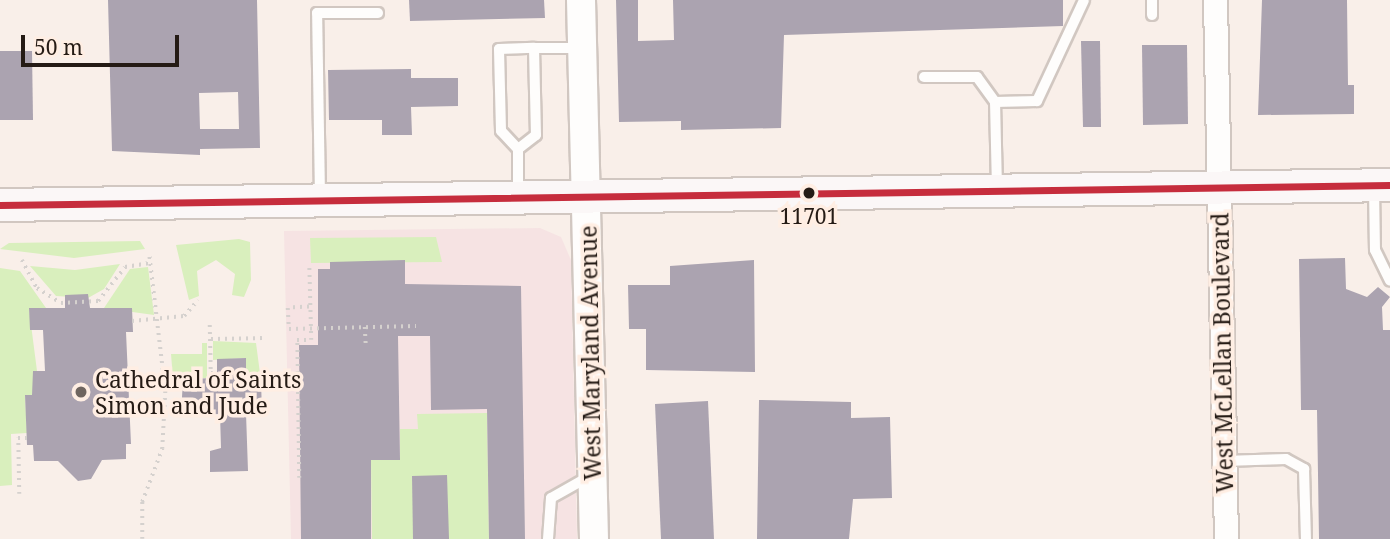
<!DOCTYPE html>
<style>
body{margin:0}
#map{position:relative;width:1390px;height:539px;overflow:hidden;background:#f9efe9;font-family:"Noto Serif",serif}
div>[style]{position:absolute}
[style*='--x']{left:calc(var(--x)*1px);top:calc(var(--y)*1px);width:calc(var(--w)*1px);rotate:calc(var(--a)*1deg)}
.education>*{inset:0;background:#f6e3e3}
.green>*{inset:0;background:#d9efbd}
.building>*{inset:0;background:#aba3b0}
.path>*{height:3.5px;margin-top:-1.75px;transform-origin:0;background:repeating-linear-gradient(90deg,#d5d1ce 0 2px,transparent 0 7px)}
.roads{filter:drop-shadow(2px 0 #d1c7c1) drop-shadow(-2px 0 #d1c7c1) drop-shadow(0 2px #d1c7c1) drop-shadow(0 -2px #d1c7c1)}
.service>*{height:10px;margin:-5px;padding:0 5px;transform-origin:5px;border-radius:5px;background:#fefdfc}
.minor>*{height:23px;margin:-11.5px;padding:0 11.5px;transform-origin:11.5px;border-radius:11.5px;background:#fefdfc}
.tertiary>*{height:28px;margin:-14px;padding:0 14px;transform-origin:14px;border-radius:14px;background:#fefdfc}
.secondary>*{height:32px;margin:-16px;padding:0 16px;transform-origin:16px;border-radius:16px;background:#fbf7f7}
.bus-1>*{height:7px;margin:-3.5px;padding:0 3.5px;transform-origin:3.5px;border-radius:3.5px;background:#c62d3d}
.dots>*{width:19px;height:19px;translate:-50% -50%;box-sizing:border-box;border:4px solid #ffeee3;border-radius:50%}
span{translate:-50% -50%;white-space:nowrap;text-align:center;line-height:1.15;-webkit-text-stroke:7px #ffeee3;paint-order:stroke}
.bus-label{font-size:21px;color:#251b15}
.street-label{font-size:23px;color:#251b15}
.poi-label{font-size:23px;color:#251b15}
.left{translate:0 -50%;text-align:left}
.scale{position:absolute;left:21px;top:35px;width:158px;height:32px;box-sizing:border-box;border:4px solid #251b15;border-top:0;padding-left:9px;font-size:21px;line-height:24px;white-space:nowrap;color:#251b15;-webkit-text-stroke:5px #ffeee3;paint-order:stroke}
</style>
<div id="map">
<div class="education">
<div style="clip-path:polygon(540px 228px,561px 237px,571px 260px,577px 539px,291px 539px,284px 231px)"></div>
</div>
<div class="green">
<div style="clip-path:polygon(436px 237px,442px 262px,311px 263px,310px 238px)"></div>
<div style="clip-path:polygon(239px 239px,250px 242px,251px 280px,244px 297px,232px 295px,235px 274px,216px 260px,197px 271px,199px 296px,189px 300px,176px 245px)"></div>
<div style="clip-path:polygon(140px 241px,145px 249px,74px 258px,0 249px,9px 243px)"></div>
<div style="clip-path:polygon(120px 264px,104px 289px,88px 298px,56px 296px,30px 266px,75px 270px)"></div>
<div style="clip-path:polygon(148px 267px,154px 315px,104px 308px,130px 269px)"></div>
<div style="clip-path:polygon(0 268px,20px 271px,46px 308px,29px 309px,37px 371px,32px 395px,25px 396px,27px 433px,11px 434px,12px 485px,0 486px)"></div>
<div style="clip-path:polygon(213px 341px,256px 343px,261px 381px,246px 381px,245px 358px,213px 360px)"></div>
<div style="clip-path:polygon(202px 343px,207px 343px,207px 378px,173px 379px,171px 354px,202px 354px)"></div>
<div style="clip-path:polygon(487px 413px,489px 539px,372px 539px,371px 460px,400px 460px,400px 429px,418px 429px,417px 414px)"></div>
</div>
<div class="building">
<div style="clip-path:polygon(evenodd,108px 0,257px 0,260px 148px,200px 149px,200px 155px,112px 151px,108px 0,238px 92px,239px 129px,200px 129px,199px 93px,238px 92px)"></div>
<div style="clip-path:polygon(409px 0,544px 0,545px 18px,410px 21px)"></div>
<div style="clip-path:polygon(616px 0,638px 0,638px 41px,674px 40px,673px 0,1063px 0,1063px 26px,784px 35px,781px 128px,681px 130px,681px 121px,619px 122px)"></div>
<div style="clip-path:polygon(1262px 0,1347px 0,1348px 85px,1354px 85px,1354px 114px,1258px 115px)"></div>
<div style="clip-path:polygon(1081px 41px,1100px 41px,1101px 127px,1083px 127px)"></div>
<div style="clip-path:polygon(1142px 45px,1187px 45px,1188px 124px,1143px 125px)"></div>
<div style="clip-path:polygon(0 51px,32px 51px,33px 120px,0 120px)"></div>
<div style="clip-path:polygon(411px 69px,411px 78px,458px 78px,458px 106px,411px 107px,412px 135px,382px 135px,382px 120px,329px 120px,328px 70px)"></div>
<div style="clip-path:polygon(1345px 258px,1346px 289px,1367px 297px,1378px 287px,1390px 297px,1382px 307px,1383px 330px,1390px 330px,1390px 539px,1319px 539px,1317px 410px,1301px 410px,1299px 259px)"></div>
<div style="clip-path:polygon(405px 260px,405px 284px,521px 286px,525px 539px,489px 539px,487px 409px,431px 410px,430px 336px,398px 336px,400px 460px,371px 460px,371px 539px,301px 539px,299px 345px,318px 345px,318px 269px,330px 269px,330px 262px)"></div>
<div style="clip-path:polygon(754px 260px,755px 372px,646px 370px,646px 329px,629px 329px,628px 285px,670px 285px,670px 266px)"></div>
<div style="clip-path:polygon(88px 294px,90px 308px,132px 308px,133px 332px,126px 332px,131px 444px,126px 444px,126px 459px,102px 460px,91px 479px,78px 481px,58px 461px,34px 461px,33px 445px,27px 445px,25px 395px,32px 395px,33px 371px,45px 371px,43px 330px,30px 330px,29px 308px,65px 308px,65px 295px)"></div>
<div style="clip-path:polygon(246px 358px,246px 381px,261px 381px,262px 413px,246px 413px,248px 471px,210px 472px,210px 451px,221px 448px,220px 414px,181px 415px,183px 379px,217px 378px,217px 359px)"></div>
<div style="clip-path:polygon(759px 400px,851px 402px,851px 418px,890px 417px,892px 498px,853px 499px,849px 539px,757px 539px)"></div>
<div style="clip-path:polygon(708px 401px,714px 539px,661px 539px,655px 404px)"></div>
<div style="clip-path:polygon(447px 475px,449px 539px,413px 539px,412px 476px)"></div>
</div>
<div class="path">
<div style="--x:22;--y:260;--w:32;--a:62"></div>
<div style="--x:37;--y:288;--w:28;--a:32"></div>
<div style="--x:61;--y:303;--w:37;--a:-3"></div>
<div style="--x:98;--y:301;--w:43;--a:-51.5"></div>
<div style="--x:125;--y:267;--w:25;--a:-9"></div>
<div style="--x:309;--y:307;--w:21;--a:177"></div>
<div style="--x:288;--y:308;--w:21;--a:87"></div>
<div style="--x:289;--y:329;--w:127;--a:-1.4"></div>
<div style="--x:132;--y:321;--w:52;--a:-5.5"></div>
<div style="--x:184;--y:316;--w:21;--a:-49"></div>
<div style="--x:210;--y:325;--w:48;--a:88.8"></div>
<div style="--x:211;--y:373;--w:6;--a:0"></div>
<div style="--x:365;--y:327;--w:17;--a:87"></div>
<div style="--x:211;--y:339;--w:51;--a:-1.1"></div>
<div style="--x:299;--y:478;--w:138;--a:-90.8"></div>
<div style="--x:297;--y:340;--w:14;--a:0"></div>
<div style="--x:311;--y:340;--w:75;--a:-91.5"></div>
<div style="--x:19;--y:494;--w:56;--a:-91"></div>
<div style="--x:18;--y:438;--w:9;--a:0"></div>
<div style="--x:142;--y:539;--w:37;--a:-90"></div>
<div style="--x:142;--y:502;--w:57;--a:-69.3"></div>
<div style="--x:162;--y:449;--w:58;--a:-87"></div>
<div style="--x:165;--y:391;--w:137;--a:-96.7"></div>
</div>
<div class="roads">
<div class="service">
<div style="--x:1152;--y:0;--w:15;--a:90"></div>
<div style="--x:534;--y:48;--w:87;--a:88.7"></div>
<div style="--x:536;--y:135;--w:23;--a:142"></div>
<div style="--x:518;--y:149;--w:25;--a:-133"></div>
<div style="--x:501;--y:131;--w:82;--a:-91.4"></div>
<div style="--x:499;--y:49;--w:35;--a:-2"></div>
<div style="--x:534;--y:48;--w:46;--a:0"></div>
<div style="--x:924;--y:77;--w:53;--a:0"></div>
<div style="--x:977;--y:77;--w:31;--a:54"></div>
<div style="--x:1374;--y:188;--w:62;--a:89.1"></div>
<div style="--x:1375;--y:250;--w:34;--a:64"></div>
<div style="--x:997;--y:189;--w:87;--a:-91.3"></div>
<div style="--x:995;--y:102;--w:42;--a:-1.4"></div>
<div style="--x:1037;--y:101;--w:111;--a:-65"></div>
<div style="--x:518;--y:194;--w:45;--a:-90"></div>
<div style="--x:320;--y:197;--w:184;--a:-90.9"></div>
<div style="--x:317;--y:13;--w:61;--a:0"></div>
<div style="--x:1224;--y:461;--w:62;--a:-1.8"></div>
<div style="--x:1286;--y:459;--w:21;--a:29"></div>
<div style="--x:1304;--y:469;--w:70;--a:88.4"></div>
<div style="--x:548;--y:539;--w:41;--a:-85.8"></div>
<div style="--x:551;--y:498;--w:45;--a:-29.4"></div>
</div>
<div class="minor">
<div style="--x:1215;--y:0;--w:539;--a:88.83"></div>
</div>
<div class="tertiary">
<div style="--x:581;--y:0;--w:539;--a:88.62"></div>
</div>
<div class="secondary">
<div style="--x:0;--y:205;--w:1390;--a:-0.82"></div>
</div>
</div>
<div class="bus-1">
<div style="--x:0;--y:205;--w:1390;--a:-0.82"></div>
</div>
<div class="dots">
<div style="left:809px;top:193px;background:#251b15"></div>
<div style="left:81px;top:392px;background:#6f655f"></div>
</div>
<div class="bus-label">
<span style="left:809px;top:216px">11701</span>
</div>
<div class="street-label">
<span style="left:590px;top:353px;rotate:-91deg">West Maryland Avenue</span>
<span style="left:1222px;top:353px;rotate:-91deg">West McLellan Boulevard</span>
</div>
<div class="poi-label">
<span class="left" style="left:95px;top:392px">Cathedral of Saints<br>Simon and Jude</span>
</div>
<div class="scale">50 m</div>
</div>
